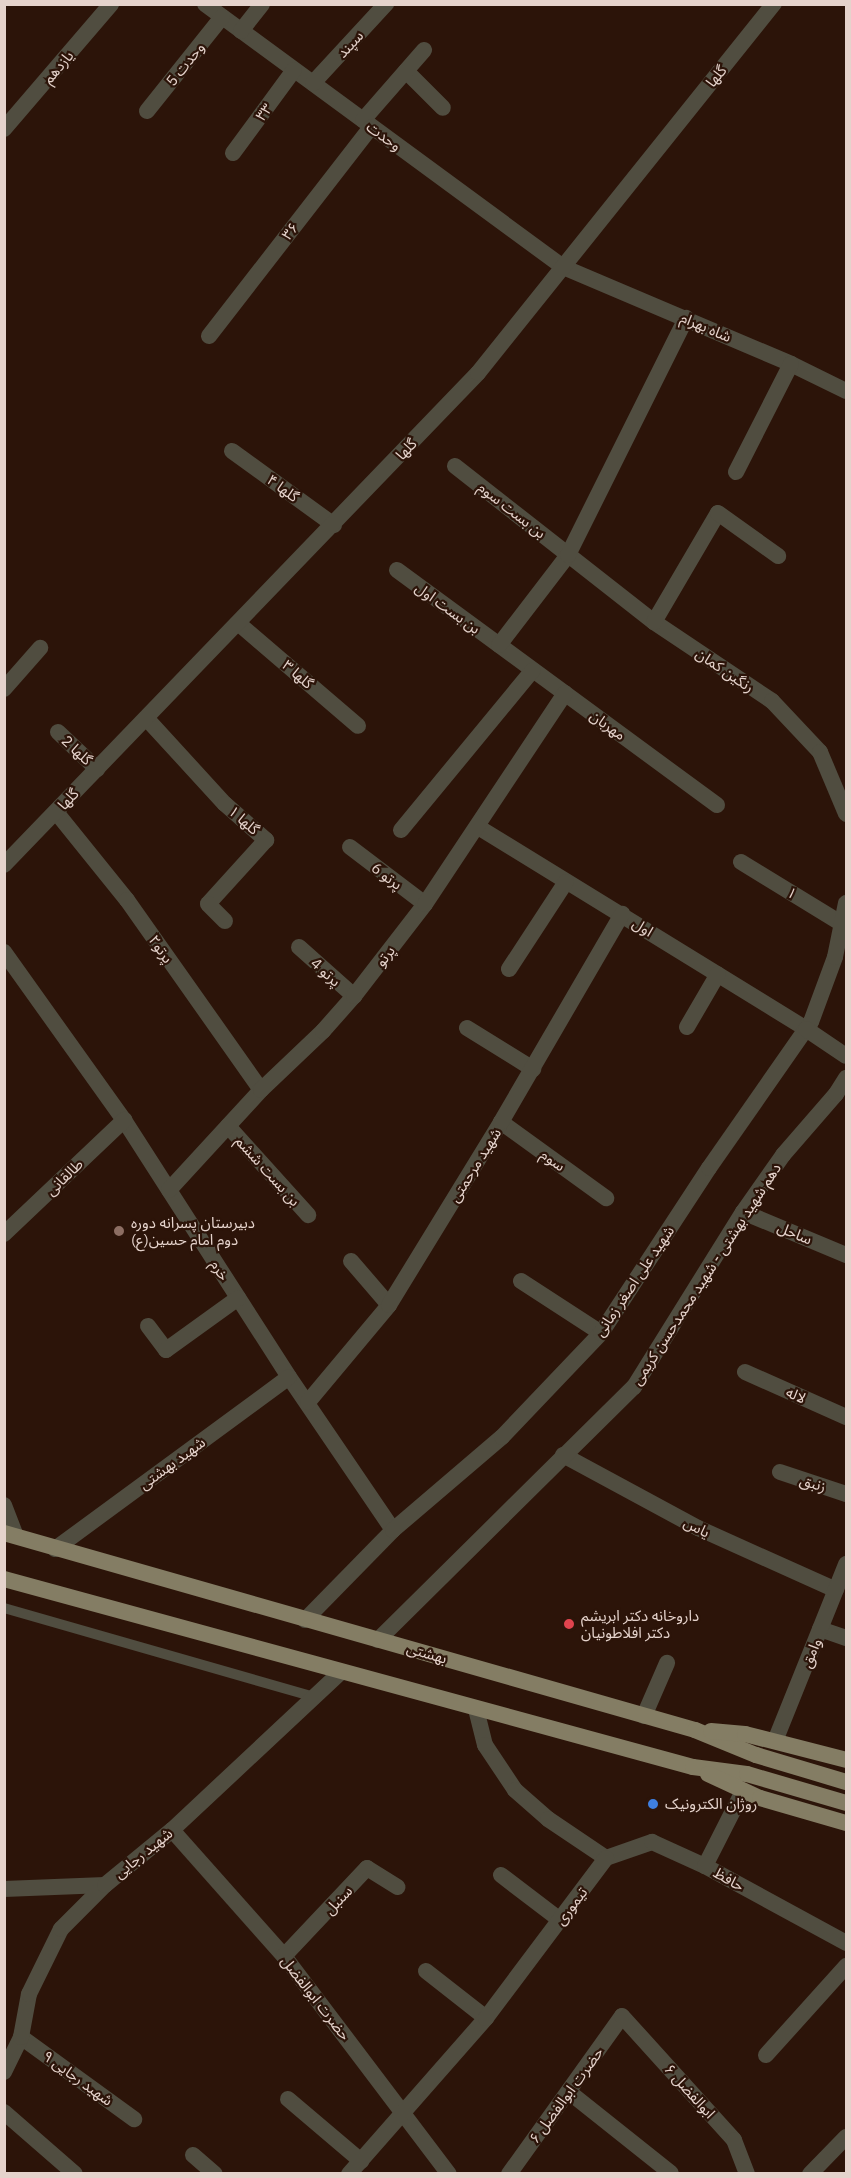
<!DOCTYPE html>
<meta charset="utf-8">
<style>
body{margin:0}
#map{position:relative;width:851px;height:2178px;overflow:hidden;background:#2c1409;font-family:"IBM Plex Sans","Noto Sans Arabic",sans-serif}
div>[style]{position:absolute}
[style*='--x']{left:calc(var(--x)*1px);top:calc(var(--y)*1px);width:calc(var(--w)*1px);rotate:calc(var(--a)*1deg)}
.service>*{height:10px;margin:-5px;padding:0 5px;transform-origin:5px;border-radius:5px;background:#504d40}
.minor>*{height:16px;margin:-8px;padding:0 8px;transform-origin:8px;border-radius:8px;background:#504d40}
.tertiary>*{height:16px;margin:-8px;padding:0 8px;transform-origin:8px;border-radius:8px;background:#504d40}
.primary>*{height:16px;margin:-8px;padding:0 8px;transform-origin:8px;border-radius:8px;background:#847d64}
.dots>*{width:16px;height:16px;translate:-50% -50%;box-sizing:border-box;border:3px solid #2c1409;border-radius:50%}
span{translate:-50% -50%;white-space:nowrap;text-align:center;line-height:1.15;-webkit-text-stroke:4.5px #2c1409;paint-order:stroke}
.street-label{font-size:15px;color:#e5d3cc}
.poi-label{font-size:15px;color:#e5d3cc}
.left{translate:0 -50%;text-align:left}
.frame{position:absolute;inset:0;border:6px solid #e5d3cc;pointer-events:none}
</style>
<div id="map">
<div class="service">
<div style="--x:4;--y:1608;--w:323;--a:16"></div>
</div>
<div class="minor">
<div style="--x:205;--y:4;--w:444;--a:36.3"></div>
<div style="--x:563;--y:267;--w:248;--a:23"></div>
<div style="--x:791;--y:364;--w:61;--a:26.1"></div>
<div style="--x:241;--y:31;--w:34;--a:-52"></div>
<div style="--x:406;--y:71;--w:52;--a:45"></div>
<div style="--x:313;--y:83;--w:108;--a:-47.3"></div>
<div style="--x:147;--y:111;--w:120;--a:-51.4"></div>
<div style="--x:363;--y:120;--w:93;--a:-48.9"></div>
<div style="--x:4;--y:129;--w:165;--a:-49.4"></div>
<div style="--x:233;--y:153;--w:103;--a:-53.7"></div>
<div style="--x:209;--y:336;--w:264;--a:-52.2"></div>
<div style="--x:232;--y:451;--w:126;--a:36"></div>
<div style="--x:455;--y:466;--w:253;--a:38.1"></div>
<div style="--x:654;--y:622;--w:142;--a:33.8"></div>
<div style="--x:772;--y:701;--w:70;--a:46.7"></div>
<div style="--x:820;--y:752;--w:67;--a:67.2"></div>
<div style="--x:736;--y:472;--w:121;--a:-63"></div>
<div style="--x:397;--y:570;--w:397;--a:36.3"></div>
<div style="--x:654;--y:622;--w:126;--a:-59.6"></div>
<div style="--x:718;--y:513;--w:74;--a:35.6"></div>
<div style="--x:238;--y:623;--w:158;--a:40.6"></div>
<div style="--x:499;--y:645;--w:113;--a:-52.5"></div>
<div style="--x:568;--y:555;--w:265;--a:-63.5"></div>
<div style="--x:4;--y:689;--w:55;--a:-48.7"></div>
<div style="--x:147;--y:719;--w:115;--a:47.5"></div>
<div style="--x:225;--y:804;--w:55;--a:41.3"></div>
<div style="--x:266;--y:840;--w:86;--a:132.2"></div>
<div style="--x:208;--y:904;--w:24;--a:45"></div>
<div style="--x:58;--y:732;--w:54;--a:43.5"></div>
<div style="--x:56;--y:812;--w:113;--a:51.1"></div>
<div style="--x:127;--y:900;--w:232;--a:54.8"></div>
<div style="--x:478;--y:827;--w:385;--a:31.6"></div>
<div style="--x:401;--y:830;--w:207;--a:-50.5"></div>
<div style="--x:350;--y:847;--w:94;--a:37.2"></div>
<div style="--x:741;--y:862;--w:119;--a:31.5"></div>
<div style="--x:4;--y:865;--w:683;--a:-46.07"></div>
<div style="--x:478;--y:373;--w:473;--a:-51.3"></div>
<div style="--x:299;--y:947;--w:74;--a:41.7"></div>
<div style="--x:4;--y:952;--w:206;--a:54.5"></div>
<div style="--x:124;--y:1120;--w:305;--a:57.3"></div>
<div style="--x:289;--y:1377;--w:185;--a:55.8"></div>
<div style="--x:509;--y:969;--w:104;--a:-56.8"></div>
<div style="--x:687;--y:1027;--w:61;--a:-59.7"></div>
<div style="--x:467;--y:1028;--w:78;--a:31.8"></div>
<div style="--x:501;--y:1122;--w:130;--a:35.9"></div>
<div style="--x:228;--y:1126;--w:120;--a:48"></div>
<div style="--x:169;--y:1190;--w:136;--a:-47.4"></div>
<div style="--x:261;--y:1090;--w:86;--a:-43.6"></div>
<div style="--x:323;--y:1031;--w:47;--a:-48.5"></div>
<div style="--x:354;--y:996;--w:116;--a:-52.3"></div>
<div style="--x:425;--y:904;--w:253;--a:-56.4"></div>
<div style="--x:743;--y:1212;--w:112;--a:22.7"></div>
<div style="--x:4;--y:1234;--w:166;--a:-43.5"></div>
<div style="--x:351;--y:1261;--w:58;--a:49.2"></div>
<div style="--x:521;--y:1281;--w:95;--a:33"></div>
<div style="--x:148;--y:1326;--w:30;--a:53"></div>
<div style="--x:166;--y:1350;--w:89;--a:-35.8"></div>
<div style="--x:745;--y:1372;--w:111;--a:24"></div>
<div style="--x:308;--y:1402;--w:126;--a:-50.1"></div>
<div style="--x:389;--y:1305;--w:215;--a:-58.5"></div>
<div style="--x:501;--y:1122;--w:241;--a:-59.8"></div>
<div style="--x:563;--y:1455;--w:153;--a:28.4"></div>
<div style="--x:698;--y:1528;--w:151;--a:24.2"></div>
<div style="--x:780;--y:1472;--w:70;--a:18.4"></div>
<div style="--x:4;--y:1505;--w:33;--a:69"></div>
<div style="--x:55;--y:1549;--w:290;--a:-36.3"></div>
<div style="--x:305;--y:1620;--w:126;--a:-45.6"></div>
<div style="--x:393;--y:1530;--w:143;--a:-40.5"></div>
<div style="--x:502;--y:1437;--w:144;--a:-46.4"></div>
<div style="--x:601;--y:1333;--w:197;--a:-56.8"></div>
<div style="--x:709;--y:1168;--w:178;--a:-55.1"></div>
<div style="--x:811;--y:1022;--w:69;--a:-69.7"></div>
<div style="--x:835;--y:957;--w:55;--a:-78.5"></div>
<div style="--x:820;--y:1629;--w:28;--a:19"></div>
<div style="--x:378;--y:1640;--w:360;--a:-44.7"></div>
<div style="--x:634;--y:1387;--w:206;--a:-58.1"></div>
<div style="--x:743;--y:1212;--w:70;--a:-54.9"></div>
<div style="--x:783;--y:1155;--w:81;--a:-49"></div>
<div style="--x:836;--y:1094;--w:19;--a:-58"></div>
<div style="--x:476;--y:1709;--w:37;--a:76"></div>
<div style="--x:485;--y:1745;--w:54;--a:56.3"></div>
<div style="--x:515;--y:1790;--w:44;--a:41.3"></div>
<div style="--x:548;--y:1819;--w:70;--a:33.9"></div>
<div style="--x:644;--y:1716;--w:58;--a:-66.5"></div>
<div style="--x:775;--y:1741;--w:191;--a:-68.1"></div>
<div style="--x:172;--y:1830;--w:169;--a:48.4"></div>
<div style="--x:284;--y:1956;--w:273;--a:52.9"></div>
<div style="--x:606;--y:1858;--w:49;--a:-19.2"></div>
<div style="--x:652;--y:1842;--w:58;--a:24.4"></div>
<div style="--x:705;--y:1866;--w:161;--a:28.6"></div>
<div style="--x:705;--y:1866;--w:84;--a:-63.1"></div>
<div style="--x:501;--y:1875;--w:74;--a:37.3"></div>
<div style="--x:4;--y:1889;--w:101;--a:-2.3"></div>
<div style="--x:284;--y:1956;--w:121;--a:-46.7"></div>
<div style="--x:367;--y:1868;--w:36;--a:32"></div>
<div style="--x:426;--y:1971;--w:76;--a:38.1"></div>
<div style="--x:21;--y:2037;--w:140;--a:36"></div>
<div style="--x:766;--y:2055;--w:120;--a:-48"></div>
<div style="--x:4;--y:2072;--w:39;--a:-64"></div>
<div style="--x:21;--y:2037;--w:44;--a:-79.5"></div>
<div style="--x:29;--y:1994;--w:72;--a:-63.8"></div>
<div style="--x:61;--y:1929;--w:62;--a:-45"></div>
<div style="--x:105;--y:1885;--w:87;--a:-39.4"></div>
<div style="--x:172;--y:1830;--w:230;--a:-43.1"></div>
<div style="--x:569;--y:2092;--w:130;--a:38.5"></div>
<div style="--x:288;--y:2099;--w:96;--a:40.3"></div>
<div style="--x:4;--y:2112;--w:94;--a:41.1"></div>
<div style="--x:193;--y:2155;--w:29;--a:41"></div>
<div style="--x:349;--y:2174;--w:208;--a:-48.7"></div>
<div style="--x:486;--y:2018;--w:200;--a:-53.1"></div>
<div style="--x:509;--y:2174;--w:194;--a:-54.4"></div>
<div style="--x:622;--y:2016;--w:167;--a:47.9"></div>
<div style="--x:734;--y:2140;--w:36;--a:69"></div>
<div style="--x:810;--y:2174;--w:52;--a:-45.8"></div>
</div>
<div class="tertiary">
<div style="--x:806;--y:1029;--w:48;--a:34"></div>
</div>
<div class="primary">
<div style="--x:4;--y:1533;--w:719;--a:15.91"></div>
<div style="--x:695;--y:1730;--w:66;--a:22.3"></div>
<div style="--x:756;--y:1755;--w:94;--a:16.7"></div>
<div style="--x:4;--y:1579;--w:714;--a:15.26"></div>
<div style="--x:693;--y:1767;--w:54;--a:7.4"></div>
<div style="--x:747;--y:1774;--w:103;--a:16.3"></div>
<div style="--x:711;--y:1731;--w:34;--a:5"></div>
<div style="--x:745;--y:1734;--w:104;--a:14.4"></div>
<div style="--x:708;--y:1774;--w:57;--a:24.8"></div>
<div style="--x:760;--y:1798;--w:90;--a:16.2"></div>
</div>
<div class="dots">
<div style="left:119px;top:1231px;background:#8d6e63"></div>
<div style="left:569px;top:1624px;background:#e0444e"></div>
<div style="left:653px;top:1804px;background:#3f7fe0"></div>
</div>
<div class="street-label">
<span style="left:350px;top:44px;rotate:-47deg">سپند</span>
<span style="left:185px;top:64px;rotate:-51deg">5 وحدت</span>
<span style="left:58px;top:67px;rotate:-50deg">یازدهم</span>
<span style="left:716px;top:76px;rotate:-51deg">گلها</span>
<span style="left:264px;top:112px;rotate:-54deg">۳۳</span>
<span style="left:384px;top:136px;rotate:36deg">وحدت</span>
<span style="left:290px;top:231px;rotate:-52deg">۳۶</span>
<span style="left:706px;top:327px;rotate:23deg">شاه بهرام</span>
<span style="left:406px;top:449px;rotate:-47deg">گلها</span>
<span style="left:283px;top:488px;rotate:36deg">گلها ۴</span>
<span style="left:512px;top:510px;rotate:38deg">بن بست سوم</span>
<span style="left:448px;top:608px;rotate:36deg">بن بست اول</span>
<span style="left:725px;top:670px;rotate:34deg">رنگین کمان</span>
<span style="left:298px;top:674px;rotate:41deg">گلها ۳</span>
<span style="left:608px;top:725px;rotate:36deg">مهربان</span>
<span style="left:77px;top:750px;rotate:43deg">گلها 2</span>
<span style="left:68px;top:799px;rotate:-47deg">گلها</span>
<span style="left:244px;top:820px;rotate:41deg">گلها ۱</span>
<span style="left:387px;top:876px;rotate:37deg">پرتو 6</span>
<span style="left:792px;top:893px;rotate:32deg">۱</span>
<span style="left:643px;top:927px;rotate:32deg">اول</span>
<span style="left:161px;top:949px;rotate:55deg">پرتو۲</span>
<span style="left:385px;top:956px;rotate:-52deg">پرتو</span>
<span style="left:326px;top:972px;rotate:42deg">پرتو 4</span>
<span style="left:553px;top:1160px;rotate:36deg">سوم</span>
<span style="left:475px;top:1165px;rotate:-58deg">شهید مرحمتی</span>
<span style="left:268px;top:1171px;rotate:48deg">بن بست ششم</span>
<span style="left:64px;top:1177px;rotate:-44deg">طالقانی</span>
<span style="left:795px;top:1233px;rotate:23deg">ساحل</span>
<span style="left:220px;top:1270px;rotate:57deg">خرم</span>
<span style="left:706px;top:1274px;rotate:-57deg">دهم شهید بهشتی - شهید محمدحسن کریمی</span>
<span style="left:634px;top:1281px;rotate:-56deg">شهید علی اصغر زمانی</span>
<span style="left:796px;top:1395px;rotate:24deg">لاله</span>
<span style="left:172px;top:1463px;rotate:-36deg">شهید بهشتی</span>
<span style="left:813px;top:1483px;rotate:18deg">زنبق</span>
<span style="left:697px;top:1527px;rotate:27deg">یاس</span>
<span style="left:427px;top:1653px;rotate:16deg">بهشتی</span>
<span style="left:811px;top:1653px;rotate:-68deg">وامق</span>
<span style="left:143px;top:1853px;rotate:-39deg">شهید رجایی</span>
<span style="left:729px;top:1879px;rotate:29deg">حافظ</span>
<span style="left:338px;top:1900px;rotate:-47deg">سنبل</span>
<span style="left:571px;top:1906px;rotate:-53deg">تیموری</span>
<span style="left:316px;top:1998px;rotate:52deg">حضرت ابوالفضل</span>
<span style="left:78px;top:2078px;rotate:36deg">شهید رجایی ۹</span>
<span style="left:690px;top:2091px;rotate:48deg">ابوالفضل ۶</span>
<span style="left:566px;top:2095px;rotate:-54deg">حضرت ابوالفضل ۶</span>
</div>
<div class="poi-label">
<span class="left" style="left:131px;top:1231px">دبیرستان پسرانه دوره<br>دوم امام حسین(ع)</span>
<span class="left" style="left:581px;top:1624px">داروخانه دکتر ابریشم<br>دکتر افلاطونیان</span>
<span class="left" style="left:665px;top:1804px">روژان الکترونیک</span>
</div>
<div class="frame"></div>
</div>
